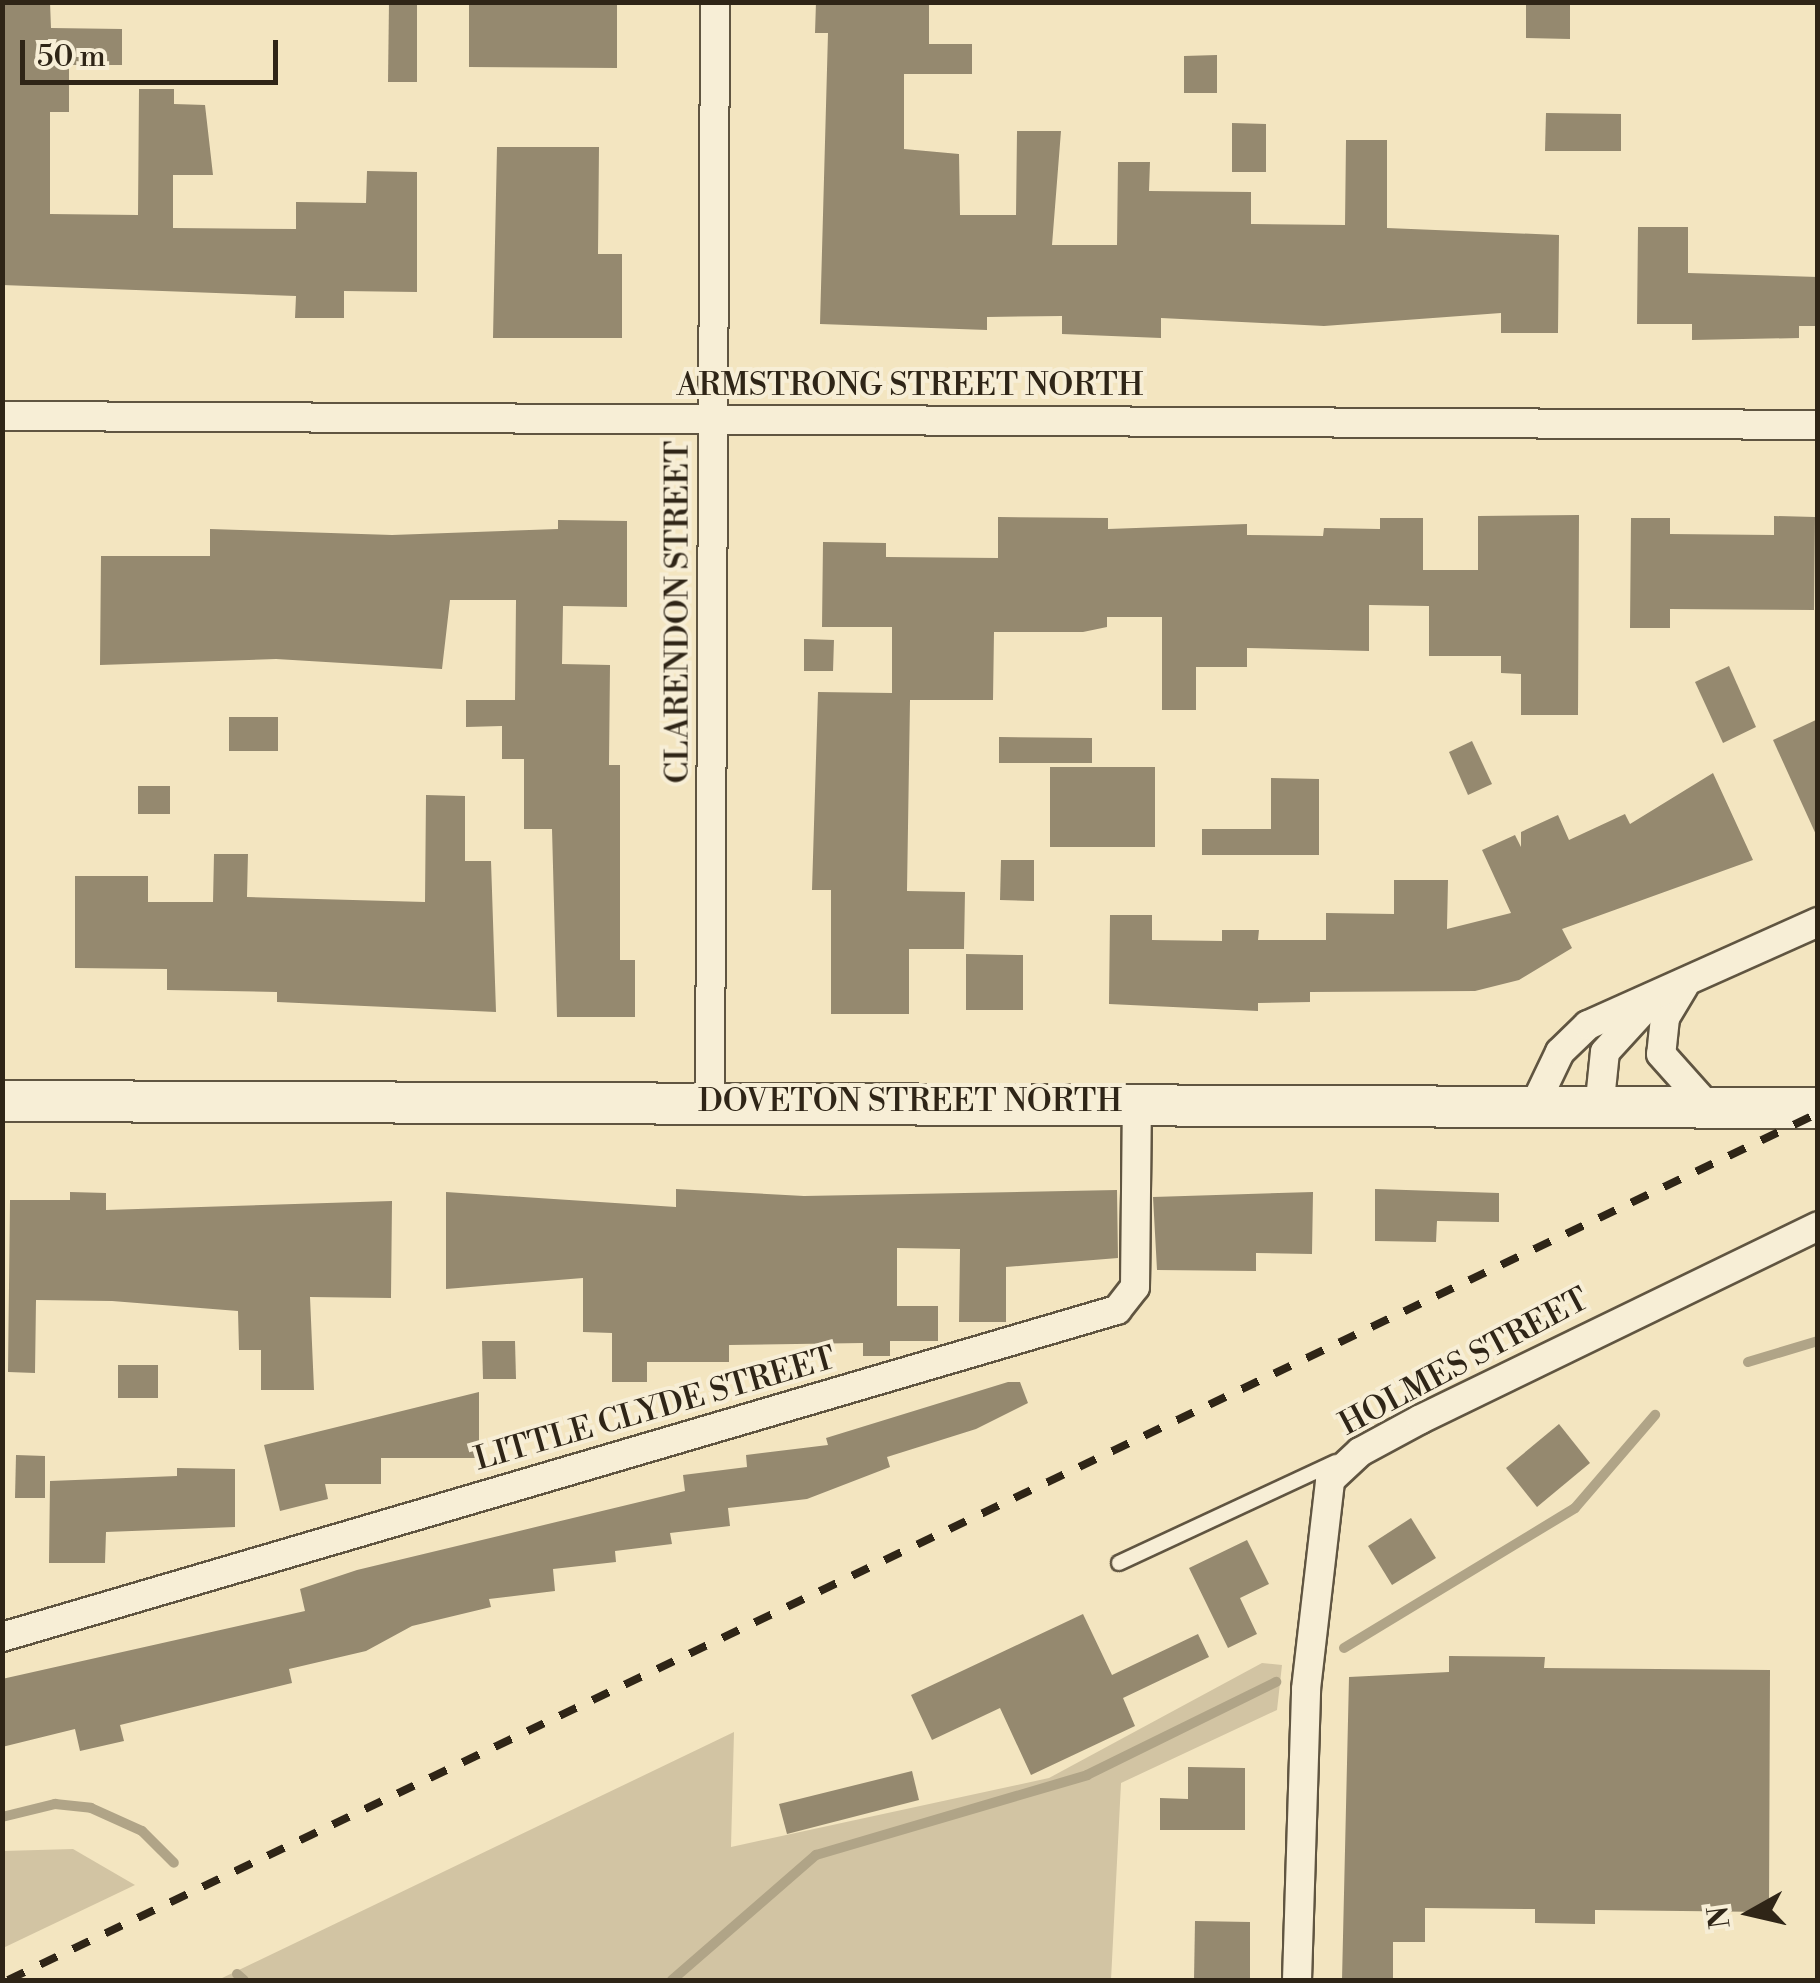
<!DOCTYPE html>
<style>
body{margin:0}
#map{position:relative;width:1820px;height:1983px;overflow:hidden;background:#f3e5c0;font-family:"Libre Bodoni",serif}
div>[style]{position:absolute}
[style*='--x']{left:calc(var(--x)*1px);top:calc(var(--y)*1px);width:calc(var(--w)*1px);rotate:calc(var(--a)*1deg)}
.green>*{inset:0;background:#d2c4a3}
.stream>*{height:10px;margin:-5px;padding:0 5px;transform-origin:5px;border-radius:5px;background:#b0a487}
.building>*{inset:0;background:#95896f}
.roads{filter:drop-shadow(2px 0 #605541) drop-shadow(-2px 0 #605541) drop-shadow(0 2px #605541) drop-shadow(0 -2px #605541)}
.lane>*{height:14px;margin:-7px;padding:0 7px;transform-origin:7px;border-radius:7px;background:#f7eed6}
.street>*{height:28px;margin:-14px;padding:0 14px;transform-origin:14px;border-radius:14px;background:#f7eed6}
.secondary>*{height:40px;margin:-20px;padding:0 20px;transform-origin:20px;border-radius:20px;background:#f7eed6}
.rail>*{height:8px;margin-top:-4px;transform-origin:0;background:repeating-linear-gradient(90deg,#2f2517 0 18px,transparent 0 36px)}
span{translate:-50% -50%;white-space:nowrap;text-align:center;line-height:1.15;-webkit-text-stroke:8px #f7eed6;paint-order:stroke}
.street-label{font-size:32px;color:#2f2517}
.frame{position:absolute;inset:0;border:5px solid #2f2517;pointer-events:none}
.north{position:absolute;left:1700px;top:1863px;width:100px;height:100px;-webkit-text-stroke:8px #f7eed6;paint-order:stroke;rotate:262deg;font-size:28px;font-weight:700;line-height:40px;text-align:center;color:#2f2517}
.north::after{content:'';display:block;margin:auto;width:35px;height:45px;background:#2f2517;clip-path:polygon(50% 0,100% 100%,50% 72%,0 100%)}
.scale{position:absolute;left:20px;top:40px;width:258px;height:45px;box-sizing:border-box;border:5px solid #2f2517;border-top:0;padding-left:12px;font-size:30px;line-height:35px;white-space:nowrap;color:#2f2517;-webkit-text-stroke:8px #f7eed6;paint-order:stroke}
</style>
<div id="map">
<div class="green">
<div style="clip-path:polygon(1262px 1663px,1282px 1665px,1277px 1710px,1121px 1783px,1111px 1980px,218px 1980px,734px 1732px,731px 1847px,1049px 1778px)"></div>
<div style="clip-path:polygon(73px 1849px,135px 1885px,3px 1948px,3px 1851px)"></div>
</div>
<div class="stream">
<div style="--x:1748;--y:1362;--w:73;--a:-16.7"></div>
<div style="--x:1344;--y:1648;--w:270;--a:-31.2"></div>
<div style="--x:1575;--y:1508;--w:123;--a:-49.3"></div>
<div style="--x:2;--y:1817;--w:55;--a:-13.8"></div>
<div style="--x:55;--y:1804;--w:36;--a:6"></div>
<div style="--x:91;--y:1808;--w:56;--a:24.3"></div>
<div style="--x:142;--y:1831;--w:45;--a:45"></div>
<div style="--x:237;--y:1974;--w:9;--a:41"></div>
<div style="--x:672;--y:1980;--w:191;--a:-41"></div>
<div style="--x:816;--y:1855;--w:283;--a:-16.4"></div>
<div style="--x:1087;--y:1775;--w:211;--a:-26.2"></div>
</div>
<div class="building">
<div style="clip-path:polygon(2px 2px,50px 2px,51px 28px,122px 29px,122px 65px,69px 65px,69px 112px,50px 112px,50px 214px,138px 215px,139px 89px,174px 89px,174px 104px,205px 105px,213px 175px,173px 175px,173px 228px,296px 229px,296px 202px,366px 203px,367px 171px,417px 172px,417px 292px,344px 291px,344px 318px,295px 318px,296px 296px,2px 285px)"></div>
<div style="clip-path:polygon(389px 2px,417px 2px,417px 82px,388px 82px)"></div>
<div style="clip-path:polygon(469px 2px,617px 2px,617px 68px,469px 67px)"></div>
<div style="clip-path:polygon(816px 2px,929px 2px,929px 44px,972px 44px,972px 74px,904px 74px,904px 149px,959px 154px,960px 215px,1016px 215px,1017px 131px,1061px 131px,1052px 245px,1117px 245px,1118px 162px,1150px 162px,1149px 191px,1251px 192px,1251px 224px,1345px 225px,1346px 140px,1387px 140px,1387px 228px,1559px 235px,1558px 333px,1501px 333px,1501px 313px,1324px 326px,1161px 318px,1161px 338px,1062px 334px,1062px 316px,987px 317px,987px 330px,820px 324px,828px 33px,815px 33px)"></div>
<div style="clip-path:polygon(1526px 2px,1570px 2px,1570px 39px,1526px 38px)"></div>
<div style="clip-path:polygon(1217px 55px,1217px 93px,1184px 93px,1184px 56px)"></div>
<div style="clip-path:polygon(1546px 113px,1621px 114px,1621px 151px,1545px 151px)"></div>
<div style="clip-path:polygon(1232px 123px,1266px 124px,1266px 172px,1232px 172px)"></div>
<div style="clip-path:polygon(497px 147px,599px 147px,598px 254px,622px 254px,622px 338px,493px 338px)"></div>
<div style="clip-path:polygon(1638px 227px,1688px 227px,1688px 273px,1818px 277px,1818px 326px,1799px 326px,1799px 338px,1692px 340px,1692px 324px,1637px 324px)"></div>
<div style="clip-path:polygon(1579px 515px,1578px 715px,1521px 715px,1521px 674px,1501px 673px,1501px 656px,1429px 656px,1429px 606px,1369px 605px,1369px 651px,1247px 648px,1247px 667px,1196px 667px,1196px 710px,1162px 710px,1162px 617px,1107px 617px,1107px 627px,1083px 632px,994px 632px,993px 700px,910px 700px,907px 891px,965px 892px,964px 949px,909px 949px,909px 1014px,831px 1014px,831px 890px,812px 890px,818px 692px,892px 693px,892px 627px,822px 627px,823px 542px,886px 543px,886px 557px,998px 558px,998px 517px,1108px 518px,1108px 529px,1247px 524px,1247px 535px,1323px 536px,1324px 528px,1380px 529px,1380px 518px,1423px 518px,1423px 570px,1478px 570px,1478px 516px)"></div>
<div style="clip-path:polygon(1774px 516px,1815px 517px,1814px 610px,1670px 609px,1670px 628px,1630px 628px,1631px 518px,1670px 518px,1670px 534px,1774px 535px)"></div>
<div style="clip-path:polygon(558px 520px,627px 521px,627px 607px,563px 606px,562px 664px,610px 665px,609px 765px,620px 765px,620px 960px,635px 960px,635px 1017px,557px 1017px,552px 829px,524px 829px,524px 759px,502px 759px,502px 726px,466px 727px,466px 700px,515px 700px,516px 600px,450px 600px,442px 669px,276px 659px,100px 665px,101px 556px,210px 556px,210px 529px,392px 535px,558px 529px)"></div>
<div style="clip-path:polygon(804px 639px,834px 640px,833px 671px,804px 671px)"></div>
<div style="clip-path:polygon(1729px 666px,1756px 727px,1723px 743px,1695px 682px)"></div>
<div style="clip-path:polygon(229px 717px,278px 717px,278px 751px,229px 751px)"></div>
<div style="clip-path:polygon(1818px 719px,1818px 839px,1773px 740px)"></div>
<div style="clip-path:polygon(999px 737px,1092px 738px,1092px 763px,999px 763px)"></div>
<div style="clip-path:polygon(1472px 741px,1492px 784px,1468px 795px,1449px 752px)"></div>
<div style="clip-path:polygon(1050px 767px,1155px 767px,1155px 847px,1050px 847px)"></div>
<div style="clip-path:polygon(1713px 773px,1753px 860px,1562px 929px,1572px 948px,1519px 980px,1475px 991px,1310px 992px,1310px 1002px,1258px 1003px,1258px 1011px,1109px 1004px,1110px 915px,1152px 915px,1152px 940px,1222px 941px,1222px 930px,1259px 930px,1258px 940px,1326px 940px,1326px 913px,1394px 914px,1394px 880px,1448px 880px,1447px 929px,1511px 913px,1482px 850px,1515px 835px,1521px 847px,1521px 832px,1558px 815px,1569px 840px,1625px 814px,1630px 824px)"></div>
<div style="clip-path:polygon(1271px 778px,1319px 779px,1319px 855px,1202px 855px,1202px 829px,1271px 829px)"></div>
<div style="clip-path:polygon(138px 786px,170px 786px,170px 814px,138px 814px)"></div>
<div style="clip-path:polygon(426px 795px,465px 796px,465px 861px,491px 861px,496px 1012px,277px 1002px,277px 992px,167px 990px,167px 969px,75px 968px,75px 876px,148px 876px,148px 902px,213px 902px,214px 854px,248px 854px,247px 897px,425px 902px)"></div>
<div style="clip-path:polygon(1001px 860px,1034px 860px,1034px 901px,1000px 900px)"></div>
<div style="clip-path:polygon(966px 954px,1023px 955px,1023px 1010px,966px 1010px)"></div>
<div style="clip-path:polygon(676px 1189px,804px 1196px,1117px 1190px,1118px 1258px,1006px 1267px,1006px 1322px,959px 1322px,960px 1249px,897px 1248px,897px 1306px,938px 1306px,938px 1341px,890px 1341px,890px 1356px,863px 1356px,863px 1343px,729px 1345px,729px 1362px,647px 1362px,647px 1382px,612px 1382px,612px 1333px,583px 1332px,583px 1278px,446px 1289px,446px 1192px,676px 1207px)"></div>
<div style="clip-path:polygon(1375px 1189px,1499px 1193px,1499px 1222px,1437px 1221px,1436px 1242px,1375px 1241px)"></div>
<div style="clip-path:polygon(70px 1192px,106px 1193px,106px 1210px,392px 1201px,391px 1298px,310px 1297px,314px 1390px,261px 1390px,261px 1350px,239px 1350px,238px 1311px,112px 1301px,36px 1300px,35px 1373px,8px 1372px,10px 1200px,70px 1200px)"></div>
<div style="clip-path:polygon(1313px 1192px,1312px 1254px,1256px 1253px,1256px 1271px,1157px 1270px,1153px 1197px)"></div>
<div style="clip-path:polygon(482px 1341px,515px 1341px,516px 1379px,483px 1379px)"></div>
<div style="clip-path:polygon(118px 1365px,158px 1365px,158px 1398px,118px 1398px)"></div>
<div style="clip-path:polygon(1008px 1382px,1020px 1382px,1028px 1403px,976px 1429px,887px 1457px,890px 1467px,807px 1499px,728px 1508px,730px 1526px,670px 1533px,672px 1544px,615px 1551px,616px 1562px,553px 1569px,555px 1591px,489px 1599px,491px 1607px,412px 1626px,366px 1651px,289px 1669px,292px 1683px,120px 1725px,124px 1741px,80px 1751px,75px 1729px,2px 1747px,2px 1679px,305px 1611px,300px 1589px,357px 1570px,685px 1491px,683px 1475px,747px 1467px,746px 1455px,828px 1445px,826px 1438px)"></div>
<div style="clip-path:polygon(479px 1392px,479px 1458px,381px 1458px,381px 1484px,325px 1484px,328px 1499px,280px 1511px,264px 1445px)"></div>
<div style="clip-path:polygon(1559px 1424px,1590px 1463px,1537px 1507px,1506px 1468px)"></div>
<div style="clip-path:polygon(16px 1455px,45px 1456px,45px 1498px,15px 1498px)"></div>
<div style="clip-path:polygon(177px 1468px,235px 1469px,235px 1527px,106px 1532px,105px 1563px,49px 1563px,50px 1481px,177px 1476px)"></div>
<div style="clip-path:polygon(1411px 1518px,1436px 1558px,1392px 1585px,1368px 1546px)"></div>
<div style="clip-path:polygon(1247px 1540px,1269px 1584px,1240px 1598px,1257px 1634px,1228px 1648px,1189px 1568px)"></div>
<div style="clip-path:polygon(1083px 1614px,1112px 1675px,1198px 1634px,1209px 1657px,1123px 1698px,1135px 1726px,1031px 1775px,1000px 1708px,932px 1740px,911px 1695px)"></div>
<div style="clip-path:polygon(1449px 1656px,1545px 1657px,1544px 1668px,1770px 1670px,1769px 1912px,1595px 1910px,1595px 1924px,1535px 1923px,1535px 1909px,1425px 1908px,1425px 1942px,1393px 1942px,1393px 1980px,1342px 1980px,1349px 1677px,1449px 1672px)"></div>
<div style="clip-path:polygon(1188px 1767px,1245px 1768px,1245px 1830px,1160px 1830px,1160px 1798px,1188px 1799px)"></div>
<div style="clip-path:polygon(912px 1771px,919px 1800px,787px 1834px,779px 1804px)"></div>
<div style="clip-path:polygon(1195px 1921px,1250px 1922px,1250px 1980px,1194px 1980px)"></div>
</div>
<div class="roads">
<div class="lane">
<div style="--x:1119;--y:1563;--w:239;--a:-25"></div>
</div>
<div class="street">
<div style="--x:2;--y:416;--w:1816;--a:0.28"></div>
<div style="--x:1684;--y:986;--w:37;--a:121"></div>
<div style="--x:1665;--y:1018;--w:36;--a:96"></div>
<div style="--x:1661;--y:1054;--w:63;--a:48.2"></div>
<div style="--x:1537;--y:1100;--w:53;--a:-64.4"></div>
<div style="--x:1560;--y:1052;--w:39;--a:-44"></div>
<div style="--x:1588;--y:1025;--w:252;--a:-24.1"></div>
<div style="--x:1600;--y:1100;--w:48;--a:-84.1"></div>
<div style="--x:1605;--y:1052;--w:62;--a:-47.6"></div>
<div style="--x:710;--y:1102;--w:1100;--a:-89.74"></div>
<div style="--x:2;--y:1637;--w:1162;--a:-16.35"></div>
<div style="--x:1117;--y:1310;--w:29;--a:-52"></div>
<div style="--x:1135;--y:1287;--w:188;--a:-89.4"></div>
<div style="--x:1297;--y:1980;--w:291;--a:-88.2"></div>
<div style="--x:1306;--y:1689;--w:210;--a:-83.4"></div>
<div style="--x:1330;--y:1480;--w:41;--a:-43"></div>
<div style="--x:1360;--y:1452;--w:69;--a:-28.4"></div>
<div style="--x:1421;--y:1419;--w:441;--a:-25.9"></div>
</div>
<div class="secondary">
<div style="--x:2;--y:1101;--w:1816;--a:0.22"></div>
</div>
</div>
<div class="rail">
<div style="--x:8;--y:1980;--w:2007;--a:-25.59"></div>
</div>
<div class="street-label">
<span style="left:910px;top:385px">ARMSTRONG STREET NORTH</span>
<span style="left:678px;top:612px;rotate:-90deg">CLARENDON STREET</span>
<span style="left:910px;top:1101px">DOVETON STREET NORTH</span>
<span style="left:1464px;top:1362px;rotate:-28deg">HOLMES STREET</span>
<span style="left:655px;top:1409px;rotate:-16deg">LITTLE CLYDE STREET</span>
</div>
<div class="frame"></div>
<div class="north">N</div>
<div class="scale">50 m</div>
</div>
